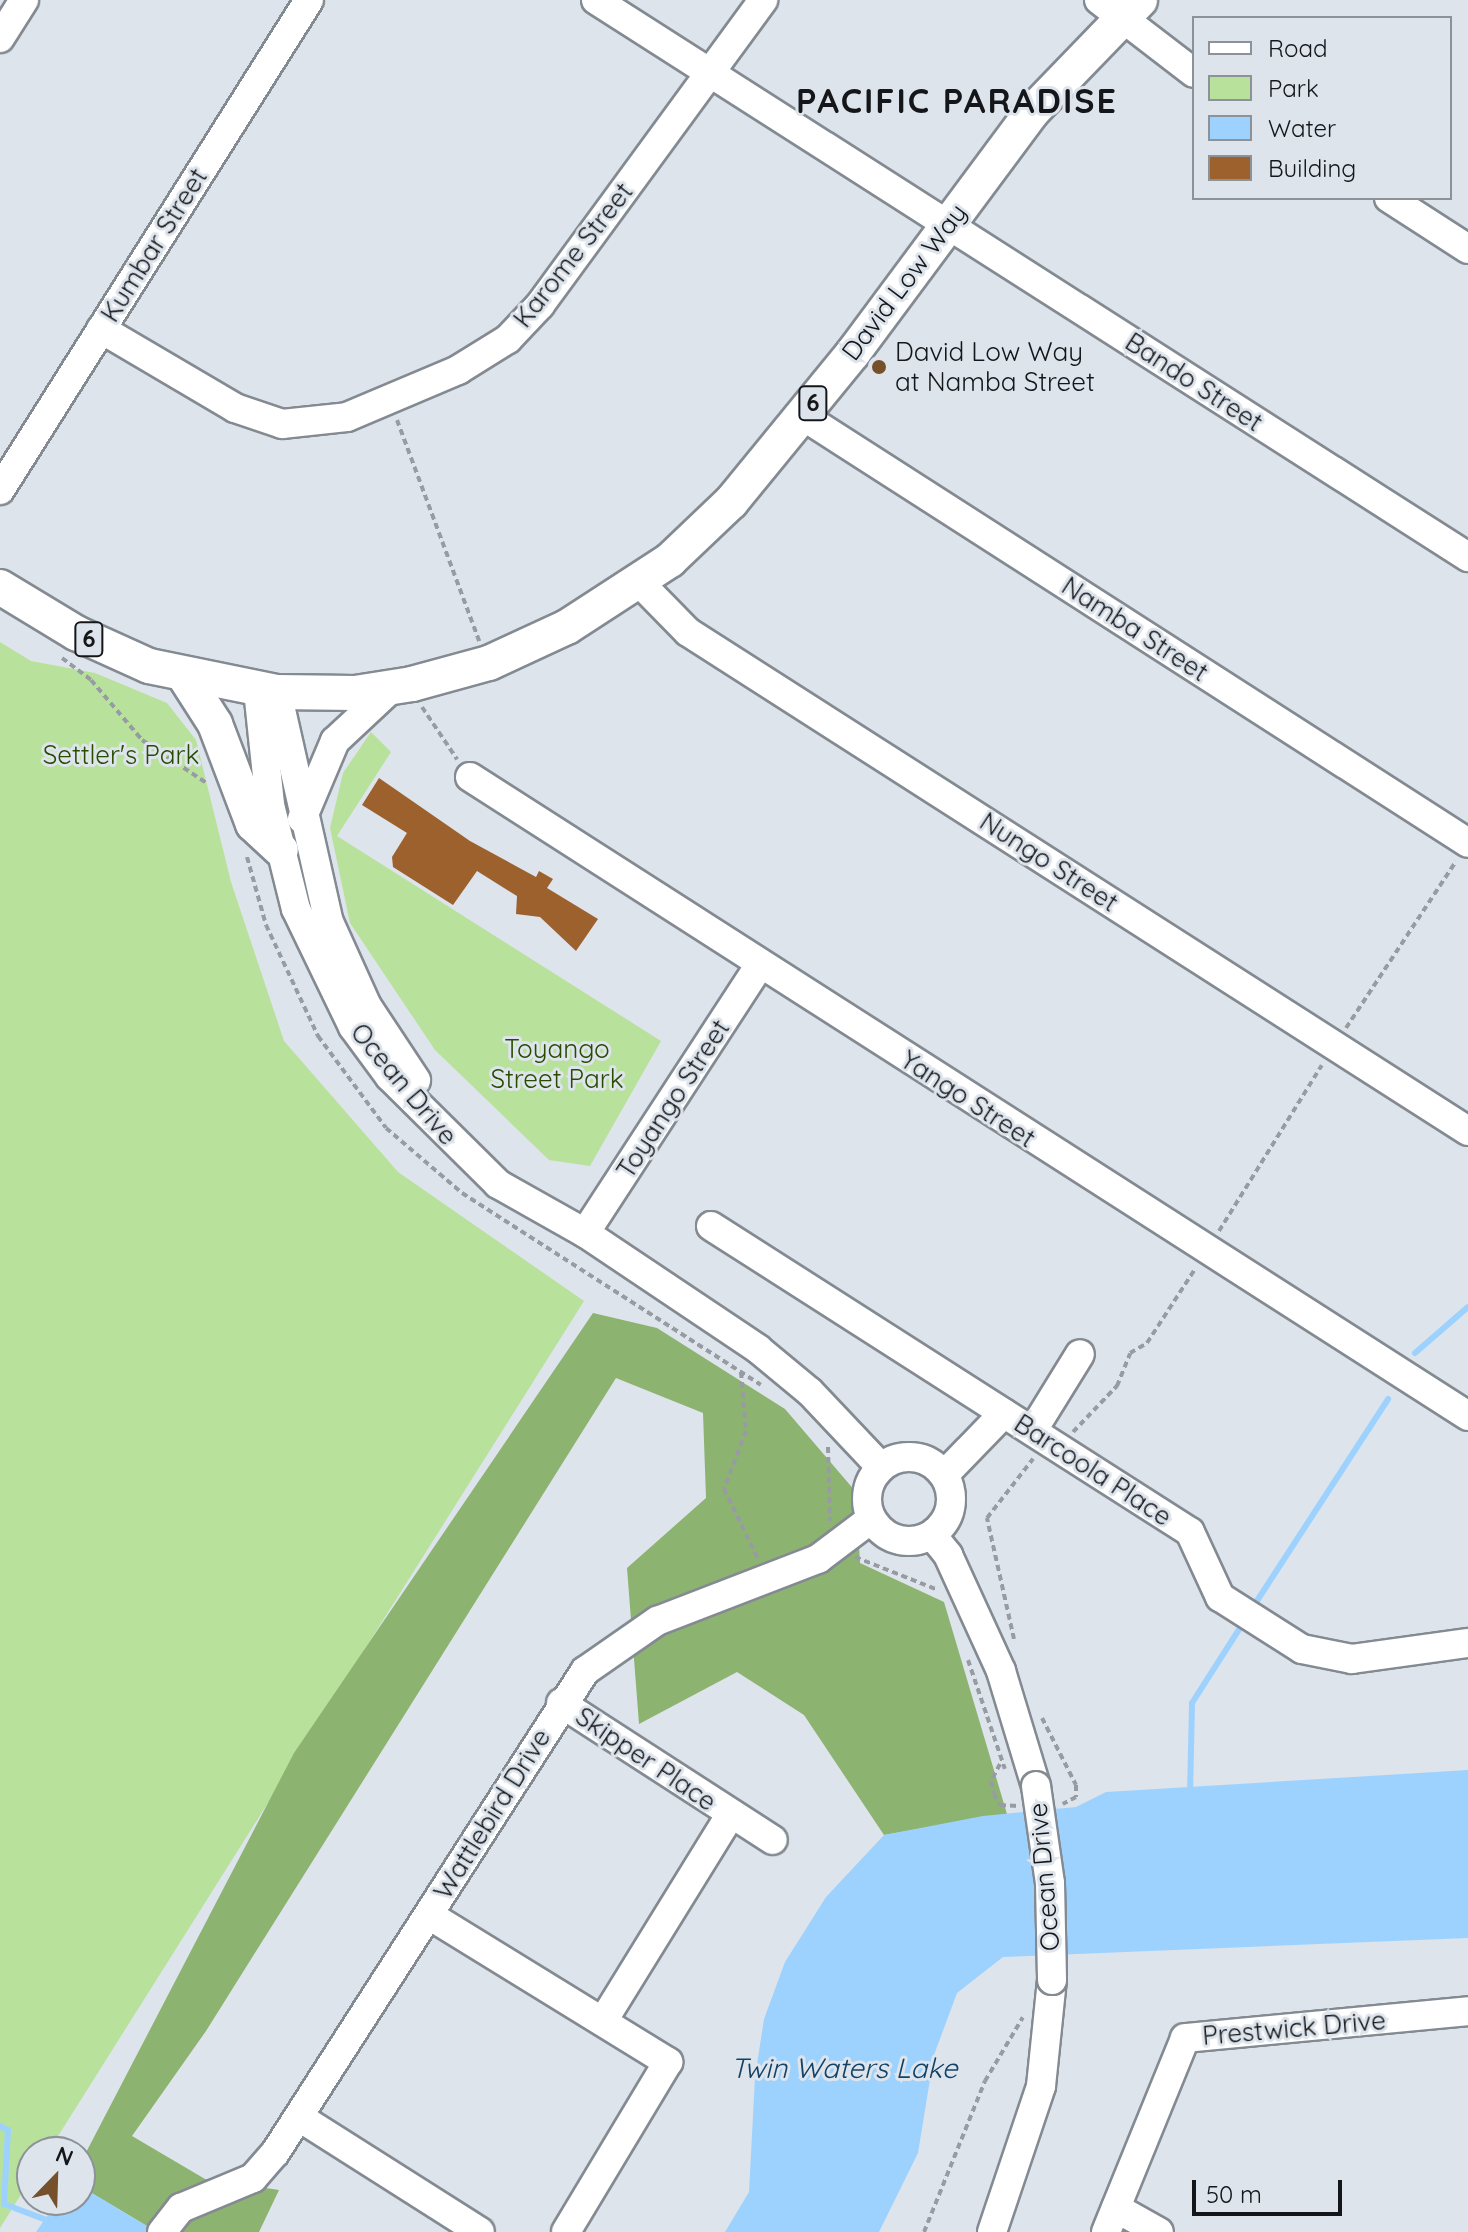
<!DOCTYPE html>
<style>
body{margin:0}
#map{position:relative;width:1468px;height:2232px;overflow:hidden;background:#dde4ec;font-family:Quicksand,sans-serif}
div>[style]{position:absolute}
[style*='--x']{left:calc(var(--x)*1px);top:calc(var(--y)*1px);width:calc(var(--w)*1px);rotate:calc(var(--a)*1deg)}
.green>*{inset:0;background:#b8e19b}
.forest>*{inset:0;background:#8cb36f}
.water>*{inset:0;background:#9ed2fe}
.stream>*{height:6px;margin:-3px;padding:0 3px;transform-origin:3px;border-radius:3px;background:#9ed2fe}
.building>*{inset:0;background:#9c612d}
.path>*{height:4px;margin-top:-2px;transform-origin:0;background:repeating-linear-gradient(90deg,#979ca2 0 6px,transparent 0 10px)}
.roads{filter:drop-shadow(2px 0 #848a92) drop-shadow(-2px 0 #848a92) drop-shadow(0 2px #848a92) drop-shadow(0 -2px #848a92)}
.minor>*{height:28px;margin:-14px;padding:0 14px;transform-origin:14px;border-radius:14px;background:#fff}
.minor>.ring{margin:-14px;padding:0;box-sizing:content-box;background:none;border:28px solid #fff;border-radius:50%}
.major>*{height:34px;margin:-17px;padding:0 17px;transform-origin:17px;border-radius:17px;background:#fff}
.bridges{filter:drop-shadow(2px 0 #848a92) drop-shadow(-2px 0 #848a92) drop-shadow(0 2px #848a92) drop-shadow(0 -2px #848a92)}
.minor-bridge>*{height:28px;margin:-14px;padding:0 14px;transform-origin:14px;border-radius:14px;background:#fff}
.dots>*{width:22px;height:22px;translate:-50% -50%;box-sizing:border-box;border:4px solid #dde4ec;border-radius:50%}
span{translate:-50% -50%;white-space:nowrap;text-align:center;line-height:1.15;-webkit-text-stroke:6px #dde4ec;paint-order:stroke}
.shield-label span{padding:2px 6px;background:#dde4ec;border:2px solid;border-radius:6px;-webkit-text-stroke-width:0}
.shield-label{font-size:24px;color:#141619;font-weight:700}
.street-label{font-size:26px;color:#141619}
.poi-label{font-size:26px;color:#141619}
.left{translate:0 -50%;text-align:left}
.park-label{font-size:26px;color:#284b00}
.water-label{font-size:28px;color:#124367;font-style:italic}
.district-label{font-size:34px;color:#141619;font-weight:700;letter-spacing:2px}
.legend{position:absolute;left:1192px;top:16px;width:260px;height:184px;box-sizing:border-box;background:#dde4ec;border:2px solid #8d9298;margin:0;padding:10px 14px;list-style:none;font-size:24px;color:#141619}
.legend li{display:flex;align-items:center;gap:16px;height:40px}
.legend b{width:40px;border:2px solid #8d9298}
.north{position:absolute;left:16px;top:2136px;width:80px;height:80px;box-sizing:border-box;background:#dde4ec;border:2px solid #8d9298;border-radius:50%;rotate:23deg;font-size:22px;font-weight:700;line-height:32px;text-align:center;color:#141619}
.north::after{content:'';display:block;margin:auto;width:28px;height:36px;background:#75502b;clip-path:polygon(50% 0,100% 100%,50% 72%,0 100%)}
.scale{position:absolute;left:1192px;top:2180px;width:150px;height:36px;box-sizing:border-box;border:4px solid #141619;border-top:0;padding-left:10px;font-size:24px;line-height:28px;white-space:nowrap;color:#141619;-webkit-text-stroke:6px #dde4ec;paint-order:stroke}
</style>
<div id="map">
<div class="green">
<div style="clip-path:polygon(0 642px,31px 661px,95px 673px,167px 703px,196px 740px,231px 882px,284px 1041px,398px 1172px,584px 1301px,48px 2152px,32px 2152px,32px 2177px,0 2228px)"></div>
<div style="clip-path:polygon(371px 732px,391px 752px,337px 836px,661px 1041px,590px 1166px,549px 1160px,435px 1050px,350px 923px,330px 828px,343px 773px)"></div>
</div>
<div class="forest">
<div style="clip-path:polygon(593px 1313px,657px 1328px,785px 1409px,856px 1492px,860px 1563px,944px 1602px,1007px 1814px,884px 1835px,804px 1715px,737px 1672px,639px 1724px,627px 1568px,706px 1498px,703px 1413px,616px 1378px,206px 2031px,132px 2136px,205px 2179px,279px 2190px,259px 2232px,157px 2232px,80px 2186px,80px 2164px,294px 1753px)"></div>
</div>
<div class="water">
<div style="clip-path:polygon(1468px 1770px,1468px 1938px,1003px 1957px,957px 1993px,934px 2055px,918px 2153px,879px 2232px,725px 2232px,749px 2192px,755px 2077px,764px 2019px,785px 1962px,826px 1897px,884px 1835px,983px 1816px,1076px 1807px,1106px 1792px)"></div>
<div style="clip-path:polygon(80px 2186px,157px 2232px,36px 2232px,58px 2200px,80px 2200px)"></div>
</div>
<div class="stream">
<div style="--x:1415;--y:1353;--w:70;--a:-41"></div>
<div style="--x:1253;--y:1607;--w:248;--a:-57"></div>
<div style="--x:1190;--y:1793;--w:90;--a:-88.7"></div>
<div style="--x:1192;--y:1703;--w:98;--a:-57.4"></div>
<div style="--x:0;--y:2126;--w:9;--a:27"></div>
<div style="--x:8;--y:2130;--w:74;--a:93.1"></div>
<div style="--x:4;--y:2204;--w:43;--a:20.6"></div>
</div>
<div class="building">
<div style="clip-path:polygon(379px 778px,470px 841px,536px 877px,539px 871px,553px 879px,547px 888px,598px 919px,576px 951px,540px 917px,516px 914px,517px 896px,477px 871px,453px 905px,393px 867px,392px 857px,407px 833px,362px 805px)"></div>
</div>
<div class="path">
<div style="--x:397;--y:420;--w:236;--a:69.6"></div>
<div style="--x:62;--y:658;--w:36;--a:37"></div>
<div style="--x:91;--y:680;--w:79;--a:49.6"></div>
<div style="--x:142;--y:740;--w:79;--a:33.7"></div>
<div style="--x:422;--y:707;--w:63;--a:56.1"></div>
<div style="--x:247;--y:857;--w:71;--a:74.4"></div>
<div style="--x:266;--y:925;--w:123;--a:64.9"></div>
<div style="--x:318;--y:1036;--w:114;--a:53.5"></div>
<div style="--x:386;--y:1128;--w:100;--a:40.5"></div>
<div style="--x:462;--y:1193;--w:355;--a:32.7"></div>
<div style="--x:1346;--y:1028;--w:200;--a:-56.6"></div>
<div style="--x:1219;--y:1231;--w:195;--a:-58.2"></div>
<div style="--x:741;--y:1372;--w:59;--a:85.2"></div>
<div style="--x:746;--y:1431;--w:62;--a:110.8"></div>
<div style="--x:724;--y:1489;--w:76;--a:64.1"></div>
<div style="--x:1073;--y:1432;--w:64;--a:-46.3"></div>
<div style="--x:1117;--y:1386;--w:35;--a:-68"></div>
<div style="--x:1130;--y:1353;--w:20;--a:-30"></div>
<div style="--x:1147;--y:1343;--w:88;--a:-57"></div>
<div style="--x:828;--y:1447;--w:74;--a:88.5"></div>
<div style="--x:855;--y:1557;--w:89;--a:21.7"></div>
<div style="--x:1014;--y:1639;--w:124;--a:-102.6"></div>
<div style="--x:987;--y:1518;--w:75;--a:-52.1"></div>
<div style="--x:968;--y:1660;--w:115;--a:71.3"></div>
<div style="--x:1042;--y:1718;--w:75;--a:63.1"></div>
<div style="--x:1076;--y:1785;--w:12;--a:90"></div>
<div style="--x:1076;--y:1797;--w:15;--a:152"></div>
<div style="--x:1000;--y:1764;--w:19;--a:118"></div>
<div style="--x:991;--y:1781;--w:13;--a:77"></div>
<div style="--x:994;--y:1794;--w:13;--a:61"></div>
<div style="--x:1000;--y:1805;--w:18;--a:3"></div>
<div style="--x:924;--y:2232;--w:163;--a:-68"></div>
<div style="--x:985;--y:2081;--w:74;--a:-59.3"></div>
</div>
<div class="roads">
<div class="minor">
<div style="--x:596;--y:0;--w:1035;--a:32.57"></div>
<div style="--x:1099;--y:0;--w:120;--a:37.5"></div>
<div style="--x:0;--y:38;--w:45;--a:-57.7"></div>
<div style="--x:1389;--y:198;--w:94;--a:32.8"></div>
<div style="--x:101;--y:329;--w:156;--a:30.5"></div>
<div style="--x:235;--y:408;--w:50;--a:18.8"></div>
<div style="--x:282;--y:424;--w:65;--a:-6.1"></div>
<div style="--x:347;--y:417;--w:121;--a:-22.9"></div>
<div style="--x:458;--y:370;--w:59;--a:-31.8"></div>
<div style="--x:508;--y:339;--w:47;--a:-46.7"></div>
<div style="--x:540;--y:305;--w:378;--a:-53.8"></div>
<div style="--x:803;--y:416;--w:790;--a:32.7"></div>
<div style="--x:0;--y:490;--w:579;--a:-57.76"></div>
<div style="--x:639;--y:582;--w:70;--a:45.6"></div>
<div style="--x:688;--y:632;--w:926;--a:32.61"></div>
<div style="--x:258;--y:690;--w:116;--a:84"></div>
<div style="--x:270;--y:805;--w:107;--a:76"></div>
<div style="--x:296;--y:909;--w:131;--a:64.2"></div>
<div style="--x:353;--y:1027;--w:62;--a:53.5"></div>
<div style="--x:390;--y:1077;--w:152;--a:44.7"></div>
<div style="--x:498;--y:1184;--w:100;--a:29.4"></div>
<div style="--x:585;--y:1233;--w:208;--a:33.8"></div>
<div style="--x:758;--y:1349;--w:67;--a:39.6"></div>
<div style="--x:810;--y:1392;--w:103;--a:46.6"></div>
<div style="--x:277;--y:692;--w:236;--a:77.3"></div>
<div style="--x:329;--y:922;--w:92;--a:65.7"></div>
<div style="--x:367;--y:1006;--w:89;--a:56.5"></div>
<div style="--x:470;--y:777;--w:1185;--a:32.63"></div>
<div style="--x:302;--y:819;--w:85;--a:-67.1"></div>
<div style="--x:335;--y:741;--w:79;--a:-43"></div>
<div style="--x:711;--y:1226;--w:568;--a:32.57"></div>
<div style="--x:1190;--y:1532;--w:72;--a:65.2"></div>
<div style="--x:1220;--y:1597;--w:97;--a:32.4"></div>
<div style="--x:1302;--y:1649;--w:51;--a:11.3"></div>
<div style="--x:1352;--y:1659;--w:117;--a:-7.9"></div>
<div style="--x:585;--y:1233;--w:320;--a:-56.9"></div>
<div style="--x:1033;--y:1430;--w:89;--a:-58.3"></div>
<div class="ring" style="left:867px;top:1457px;width:56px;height:56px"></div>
<div style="--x:944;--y:1475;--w:86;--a:-45.9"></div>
<div style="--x:932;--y:1535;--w:26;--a:51"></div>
<div style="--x:948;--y:1555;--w:128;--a:65.4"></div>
<div style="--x:1001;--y:1671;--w:120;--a:73.1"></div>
<div style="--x:561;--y:1703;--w:252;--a:32.9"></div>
<div style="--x:429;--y:1915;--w:281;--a:31.6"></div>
<div style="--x:668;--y:2062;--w:198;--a:121"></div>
<div style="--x:603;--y:2021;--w:242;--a:-58.3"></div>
<div style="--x:299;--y:2117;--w:214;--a:32.4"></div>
<div style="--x:1116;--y:2208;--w:49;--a:29.2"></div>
<div style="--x:162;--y:2232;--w:31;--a:-52"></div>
<div style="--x:181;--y:2208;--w:78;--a:-22.6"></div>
<div style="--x:253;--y:2178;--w:33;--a:-49"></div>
<div style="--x:275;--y:2153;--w:573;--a:-57.25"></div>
<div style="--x:585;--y:1671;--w:88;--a:-34.8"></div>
<div style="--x:657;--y:1621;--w:173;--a:-21.1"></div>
<div style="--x:818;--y:1559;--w:66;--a:-37"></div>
<div style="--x:992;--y:2232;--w:154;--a:-71.4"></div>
<div style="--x:1041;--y:2086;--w:107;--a:-84.1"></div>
<div style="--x:1106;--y:2232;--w:209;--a:-67.8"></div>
<div style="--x:1185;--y:2038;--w:284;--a:-5.4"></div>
</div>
<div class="major">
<div style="--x:0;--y:587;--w:89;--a:31.2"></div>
<div style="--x:76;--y:633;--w:80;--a:24.3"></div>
<div style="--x:149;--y:666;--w:131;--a:11.5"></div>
<div style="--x:277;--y:692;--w:78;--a:0.7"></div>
<div style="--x:355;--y:693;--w:58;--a:-9"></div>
<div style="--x:412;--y:684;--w:80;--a:-15.3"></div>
<div style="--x:489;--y:663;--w:86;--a:-24.8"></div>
<div style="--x:567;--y:627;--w:123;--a:-33"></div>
<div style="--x:670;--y:560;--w:84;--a:-43.6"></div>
<div style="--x:731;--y:502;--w:193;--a:-50.7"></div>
<div style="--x:853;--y:353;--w:299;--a:-53.4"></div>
<div style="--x:1031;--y:113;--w:157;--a:-46"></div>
<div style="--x:185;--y:677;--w:56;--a:57.4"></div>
<div style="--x:215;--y:724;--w:107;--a:69.2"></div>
<div style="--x:253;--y:824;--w:38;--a:43"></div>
</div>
</div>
<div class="bridges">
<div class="minor-bridge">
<div style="--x:1036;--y:1786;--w:98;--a:81.8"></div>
<div style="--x:1050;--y:1883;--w:97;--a:88.8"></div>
</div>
</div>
<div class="dots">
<div style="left:879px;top:367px;background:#75502b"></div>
</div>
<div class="shield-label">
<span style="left:813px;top:403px">6</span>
<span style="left:89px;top:639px">6</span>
</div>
<div class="street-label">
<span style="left:154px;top:245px;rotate:-58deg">Kumbar Street</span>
<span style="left:573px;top:255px;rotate:-52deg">Karome Street</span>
<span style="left:904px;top:282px;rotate:-53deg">David Low Way</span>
<span style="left:1194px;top:382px;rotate:33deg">Bando Street</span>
<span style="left:1135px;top:629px;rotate:33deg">Namba Street</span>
<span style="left:1049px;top:862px;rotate:33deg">Nungo Street</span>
<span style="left:404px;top:1084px;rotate:50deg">Ocean Drive</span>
<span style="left:673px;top:1099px;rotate:-57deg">Toyango Street</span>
<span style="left:968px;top:1099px;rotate:33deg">Yango Street</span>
<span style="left:1093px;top:1470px;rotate:33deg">Barcoola Place</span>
<span style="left:646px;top:1759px;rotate:34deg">Skipper Place</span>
<span style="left:492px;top:1814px;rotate:-58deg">Wattlebird Drive</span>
<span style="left:1044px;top:1877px;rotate:-95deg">Ocean Drive</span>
<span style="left:1294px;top:2028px;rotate:-5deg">Prestwick Drive</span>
</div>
<div class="poi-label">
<span class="left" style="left:895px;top:367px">David Low Way<br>at Namba Street</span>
</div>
<div class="park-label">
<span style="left:121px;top:755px">Settler's Park</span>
<span style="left:557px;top:1064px">Toyango<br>Street Park</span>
</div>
<div class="water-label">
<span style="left:844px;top:2068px">Twin Waters Lake</span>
</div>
<div class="district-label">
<span style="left:957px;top:101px">PACIFIC PARADISE</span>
</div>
<ul class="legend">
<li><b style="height:10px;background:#fff"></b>Road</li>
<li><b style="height:22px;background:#b8e19b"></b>Park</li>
<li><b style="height:22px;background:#9ed2fe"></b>Water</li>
<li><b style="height:22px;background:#9c612d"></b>Building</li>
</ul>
<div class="north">N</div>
<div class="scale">50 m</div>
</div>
